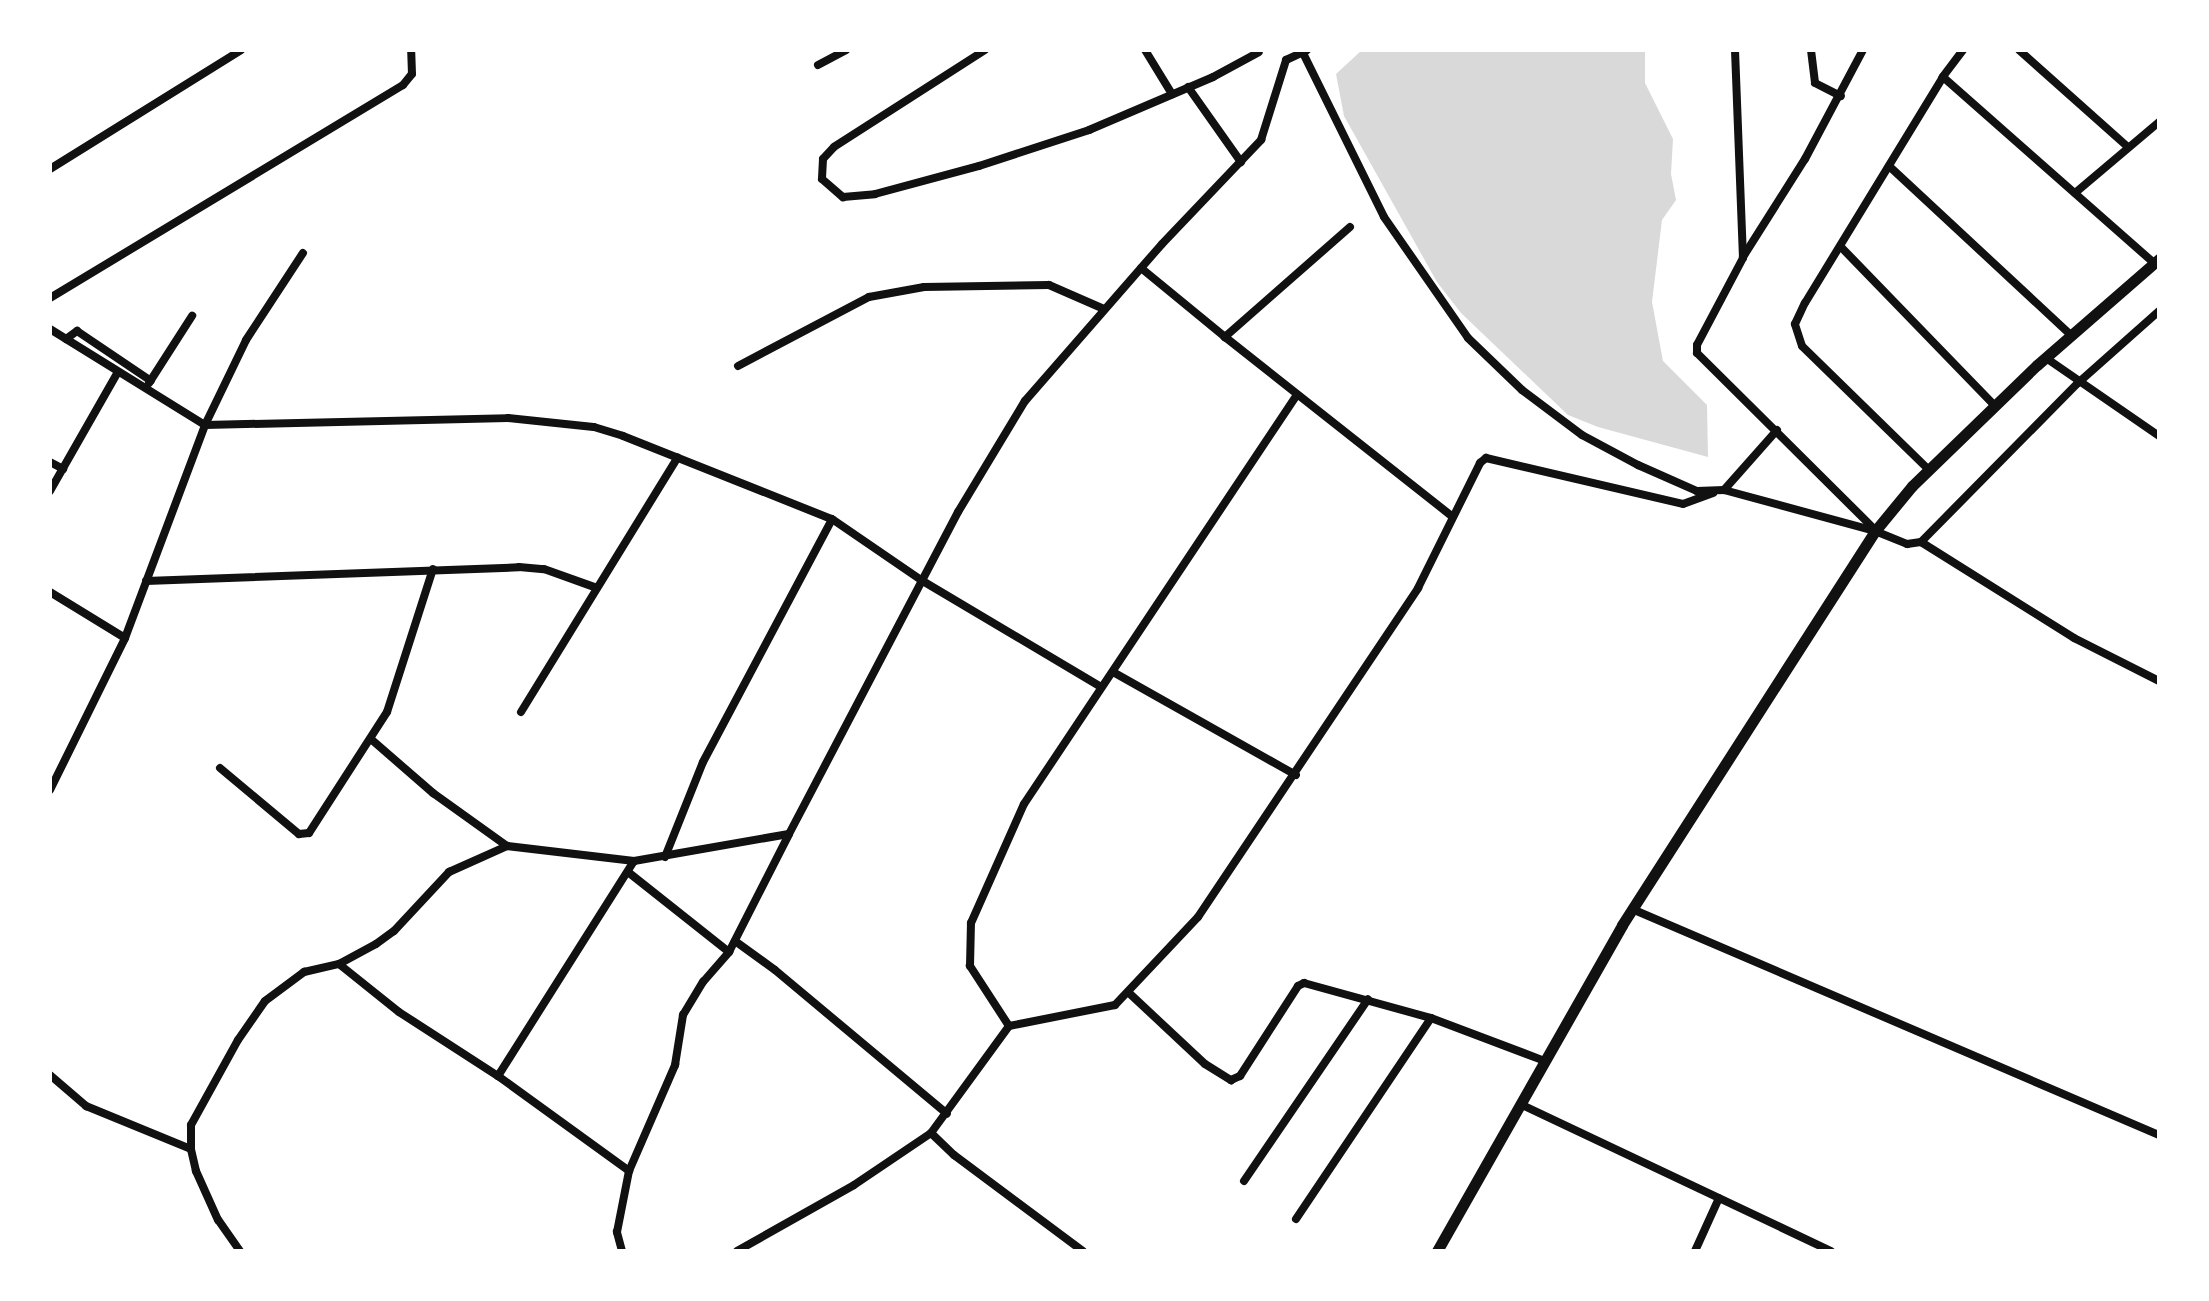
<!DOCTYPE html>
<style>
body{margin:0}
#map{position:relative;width:2209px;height:1301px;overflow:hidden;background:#fff;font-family:Raleway,sans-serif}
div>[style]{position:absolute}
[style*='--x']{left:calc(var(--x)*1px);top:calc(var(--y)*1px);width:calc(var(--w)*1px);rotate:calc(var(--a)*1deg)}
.water>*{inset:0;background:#d9d9d9}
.minor>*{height:8px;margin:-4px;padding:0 4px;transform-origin:4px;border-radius:4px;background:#111}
.tertiary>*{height:11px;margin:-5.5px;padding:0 5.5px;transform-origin:5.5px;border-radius:5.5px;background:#111}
span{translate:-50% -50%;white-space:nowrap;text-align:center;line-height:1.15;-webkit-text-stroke:6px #fff;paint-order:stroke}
.frame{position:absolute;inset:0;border:52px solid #fff;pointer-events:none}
</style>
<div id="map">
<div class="water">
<div style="clip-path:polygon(1362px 50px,1645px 50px,1645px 83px,1673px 139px,1671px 174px,1676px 200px,1662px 220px,1652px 302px,1663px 361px,1707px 405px,1708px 457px,1598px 427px,1568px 415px,1461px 313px,1437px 282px,1344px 116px,1336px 74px)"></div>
</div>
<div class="minor">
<div style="--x:985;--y:50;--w:179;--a:147.3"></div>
<div style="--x:834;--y:147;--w:16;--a:133"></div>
<div style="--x:823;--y:159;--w:20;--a:93"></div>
<div style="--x:822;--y:179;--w:28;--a:41"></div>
<div style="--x:843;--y:197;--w:32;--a:-5"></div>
<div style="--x:875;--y:194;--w:108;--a:-15.1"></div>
<div style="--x:979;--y:166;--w:116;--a:-18.1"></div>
<div style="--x:1089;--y:130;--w:135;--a:-23.1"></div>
<div style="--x:1213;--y:77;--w:52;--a:-28.5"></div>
<div style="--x:1145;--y:50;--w:52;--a:58.5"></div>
<div style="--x:1735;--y:50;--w:208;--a:87.8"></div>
<div style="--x:1743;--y:258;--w:98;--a:117.9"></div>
<div style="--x:1697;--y:345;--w:8;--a:90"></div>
<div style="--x:1697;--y:353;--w:248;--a:44.8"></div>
<div style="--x:1811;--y:50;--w:33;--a:83"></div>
<div style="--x:1815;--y:83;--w:29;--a:27"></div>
<div style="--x:1963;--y:50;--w:34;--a:127"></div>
<div style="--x:1943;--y:77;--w:281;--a:41.4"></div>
<div style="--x:2019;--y:50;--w:146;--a:41.7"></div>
<div style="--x:1302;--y:51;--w:185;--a:63.7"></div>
<div style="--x:1384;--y:217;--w:147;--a:55.2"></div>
<div style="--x:1468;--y:338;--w:75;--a:43.9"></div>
<div style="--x:1522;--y:390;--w:75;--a:36.9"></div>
<div style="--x:1582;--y:435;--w:64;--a:28.2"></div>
<div style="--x:1638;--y:465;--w:64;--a:23.8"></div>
<div style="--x:1697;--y:491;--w:27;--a:-2"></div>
<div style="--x:1724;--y:490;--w:156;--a:15.2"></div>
<div style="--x:1875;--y:531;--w:35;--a:22"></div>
<div style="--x:1907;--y:544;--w:14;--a:-8"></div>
<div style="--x:1921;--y:542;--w:223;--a:-45.4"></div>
<div style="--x:2078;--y:383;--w:108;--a:-41.6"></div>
<div style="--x:818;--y:65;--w:32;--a:-28"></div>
<div style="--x:1188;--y:87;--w:92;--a:54.8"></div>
<div style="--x:1889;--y:166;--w:248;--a:42.9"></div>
<div style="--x:50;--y:169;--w:225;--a:-31.9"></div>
<div style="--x:2075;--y:193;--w:110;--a:-40.2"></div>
<div style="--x:1350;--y:227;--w:167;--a:138.7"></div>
<div style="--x:1225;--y:337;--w:290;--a:38.3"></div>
<div style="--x:1841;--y:247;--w:221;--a:45.9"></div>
<div style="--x:1743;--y:257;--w:116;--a:-57.7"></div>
<div style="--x:1805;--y:159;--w:123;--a:-62"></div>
<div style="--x:1141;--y:268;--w:109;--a:39.4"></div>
<div style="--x:50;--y:298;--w:412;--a:-31.1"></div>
<div style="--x:403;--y:85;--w:14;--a:-51"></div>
<div style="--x:412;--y:74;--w:24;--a:-92"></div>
<div style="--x:50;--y:329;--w:182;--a:31.8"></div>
<div style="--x:205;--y:425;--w:303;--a:-1.3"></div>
<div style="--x:508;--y:418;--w:86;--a:6"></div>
<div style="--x:594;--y:427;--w:30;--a:17"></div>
<div style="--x:623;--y:436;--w:225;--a:21.7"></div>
<div style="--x:832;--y:519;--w:108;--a:34.4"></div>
<div style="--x:921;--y:580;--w:209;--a:30.7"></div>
<div style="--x:66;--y:339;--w:14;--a:-36"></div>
<div style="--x:77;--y:331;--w:89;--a:34"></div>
<div style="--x:2046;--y:358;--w:137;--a:34.6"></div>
<div style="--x:738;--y:366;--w:148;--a:-27.8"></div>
<div style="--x:869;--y:297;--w:56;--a:-10.3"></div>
<div style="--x:924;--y:287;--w:125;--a:-0.9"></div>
<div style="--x:1049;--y:285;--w:60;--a:23.6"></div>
<div style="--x:149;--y:383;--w:80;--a:-57.3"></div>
<div style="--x:50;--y:462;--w:15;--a:28"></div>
<div style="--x:1929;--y:470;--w:177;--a:-135.7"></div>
<div style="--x:1802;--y:346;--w:23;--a:-108"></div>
<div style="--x:1795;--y:324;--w:23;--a:-65"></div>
<div style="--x:1805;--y:303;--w:265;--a:-58.6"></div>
<div style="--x:1724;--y:490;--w:80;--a:-48.5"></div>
<div style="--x:50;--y:491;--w:137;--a:-60.3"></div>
<div style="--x:1921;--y:542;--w:181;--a:32.1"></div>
<div style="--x:2074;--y:638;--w:95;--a:26.8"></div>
<div style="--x:146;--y:581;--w:373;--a:-2.1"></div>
<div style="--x:519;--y:567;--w:25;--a:5"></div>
<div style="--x:544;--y:569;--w:56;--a:19.7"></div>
<div style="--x:50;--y:592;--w:88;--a:31.5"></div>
<div style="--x:1113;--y:672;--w:210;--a:29.4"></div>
<div style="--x:521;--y:712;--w:299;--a:-58.4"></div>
<div style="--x:372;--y:740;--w:81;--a:41"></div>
<div style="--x:433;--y:793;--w:91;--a:35.6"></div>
<div style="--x:220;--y:768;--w:103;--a:39.9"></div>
<div style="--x:299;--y:834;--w:10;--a:-6"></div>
<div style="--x:309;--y:833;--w:144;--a:-57.2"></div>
<div style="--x:387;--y:712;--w:150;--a:-72.2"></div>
<div style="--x:50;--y:790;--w:169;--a:-63.7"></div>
<div style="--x:125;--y:638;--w:228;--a:-69.4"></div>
<div style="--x:205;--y:425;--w:94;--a:-64.2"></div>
<div style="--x:246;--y:340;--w:104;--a:-56.8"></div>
<div style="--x:665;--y:857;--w:102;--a:-68.2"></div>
<div style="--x:703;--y:762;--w:275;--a:-62"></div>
<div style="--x:628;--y:872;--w:129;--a:38.4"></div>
<div style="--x:1632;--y:909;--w:573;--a:23.21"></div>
<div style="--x:735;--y:941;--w:49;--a:35.9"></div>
<div style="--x:775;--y:970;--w:224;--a:39.9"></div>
<div style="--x:339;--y:964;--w:77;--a:38.7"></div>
<div style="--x:399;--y:1012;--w:118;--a:32.9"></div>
<div style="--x:498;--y:1076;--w:162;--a:35.9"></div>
<div style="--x:1128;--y:992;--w:105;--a:43.1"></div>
<div style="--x:1205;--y:1064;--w:31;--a:32"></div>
<div style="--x:1231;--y:1080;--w:10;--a:-24"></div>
<div style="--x:1240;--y:1076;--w:107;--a:-57.2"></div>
<div style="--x:1298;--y:986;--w:7;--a:-27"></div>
<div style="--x:1304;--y:983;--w:132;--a:15.4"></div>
<div style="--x:1431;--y:1018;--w:122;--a:20.7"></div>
<div style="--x:1009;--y:1026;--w:72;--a:-123"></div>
<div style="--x:970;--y:966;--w:43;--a:-88.7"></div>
<div style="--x:971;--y:923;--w:130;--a:-66"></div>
<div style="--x:1024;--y:804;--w:492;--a:-56.3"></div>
<div style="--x:50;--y:1075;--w:48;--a:40.7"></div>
<div style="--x:86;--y:1106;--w:113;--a:22.3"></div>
<div style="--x:498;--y:1076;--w:254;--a:-57.7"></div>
<div style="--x:1520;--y:1104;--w:344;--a:25.3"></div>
<div style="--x:931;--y:1133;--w:32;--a:44"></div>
<div style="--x:954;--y:1155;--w:161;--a:36.7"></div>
<div style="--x:1244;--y:1181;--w:220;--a:-55.7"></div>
<div style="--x:1296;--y:1219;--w:242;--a:-56.1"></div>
<div style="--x:240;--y:1251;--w:38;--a:-125"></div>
<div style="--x:218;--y:1220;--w:54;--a:-114.2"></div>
<div style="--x:196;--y:1171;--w:23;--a:-103"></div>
<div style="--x:191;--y:1149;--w:24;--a:-90"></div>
<div style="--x:191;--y:1125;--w:97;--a:-61.1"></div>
<div style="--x:238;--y:1040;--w:47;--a:-55.3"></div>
<div style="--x:265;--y:1001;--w:49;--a:-36.6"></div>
<div style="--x:304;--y:972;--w:36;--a:-13"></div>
<div style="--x:339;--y:964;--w:42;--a:-28.4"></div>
<div style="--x:376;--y:944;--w:22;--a:-36"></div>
<div style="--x:394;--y:931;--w:81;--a:-47"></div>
<div style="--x:449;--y:872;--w:64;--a:-24.1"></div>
<div style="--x:507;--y:846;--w:128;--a:6.7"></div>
<div style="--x:634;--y:861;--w:157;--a:-9.9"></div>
<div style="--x:789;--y:834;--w:364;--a:-62.3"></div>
<div style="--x:958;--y:512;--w:130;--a:-58.9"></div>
<div style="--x:1025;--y:401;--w:208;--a:-48.9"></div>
<div style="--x:1162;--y:244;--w:144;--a:-46.4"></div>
<div style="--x:1261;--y:140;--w:84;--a:-72.6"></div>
<div style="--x:1286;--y:60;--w:23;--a:-25"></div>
<div style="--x:622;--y:1251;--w:20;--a:-105"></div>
<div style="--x:617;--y:1232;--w:62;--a:-78.9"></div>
<div style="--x:629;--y:1171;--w:116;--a:-66.5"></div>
<div style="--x:675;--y:1065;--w:51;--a:-80.9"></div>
<div style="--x:683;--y:1015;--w:39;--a:-59"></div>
<div style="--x:703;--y:982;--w:40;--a:-49"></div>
<div style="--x:729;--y:952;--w:132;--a:-63"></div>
<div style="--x:737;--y:1251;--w:134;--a:-29.4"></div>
<div style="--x:854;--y:1185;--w:93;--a:-34"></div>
<div style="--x:931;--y:1133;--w:132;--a:-53.9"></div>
<div style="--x:1009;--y:1026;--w:108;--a:-11.2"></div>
<div style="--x:1115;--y:1005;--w:121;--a:-46.7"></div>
<div style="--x:1198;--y:917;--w:396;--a:-56.2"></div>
<div style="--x:1418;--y:588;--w:140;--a:-63.6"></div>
<div style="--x:1480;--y:463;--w:8;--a:-40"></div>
<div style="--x:1486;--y:458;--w:202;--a:13.1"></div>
<div style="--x:1683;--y:504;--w:32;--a:-20"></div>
<div style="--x:1695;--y:1251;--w:58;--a:-65.6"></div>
</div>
<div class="tertiary">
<div style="--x:1437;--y:1251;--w:375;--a:-60.4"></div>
<div style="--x:1622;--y:925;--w:468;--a:-57.3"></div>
<div style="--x:1875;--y:531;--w:58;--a:-50.6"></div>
<div style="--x:1912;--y:486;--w:174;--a:-44.1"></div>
<div style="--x:2037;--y:365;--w:162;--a:-41"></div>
</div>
<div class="frame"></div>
</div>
